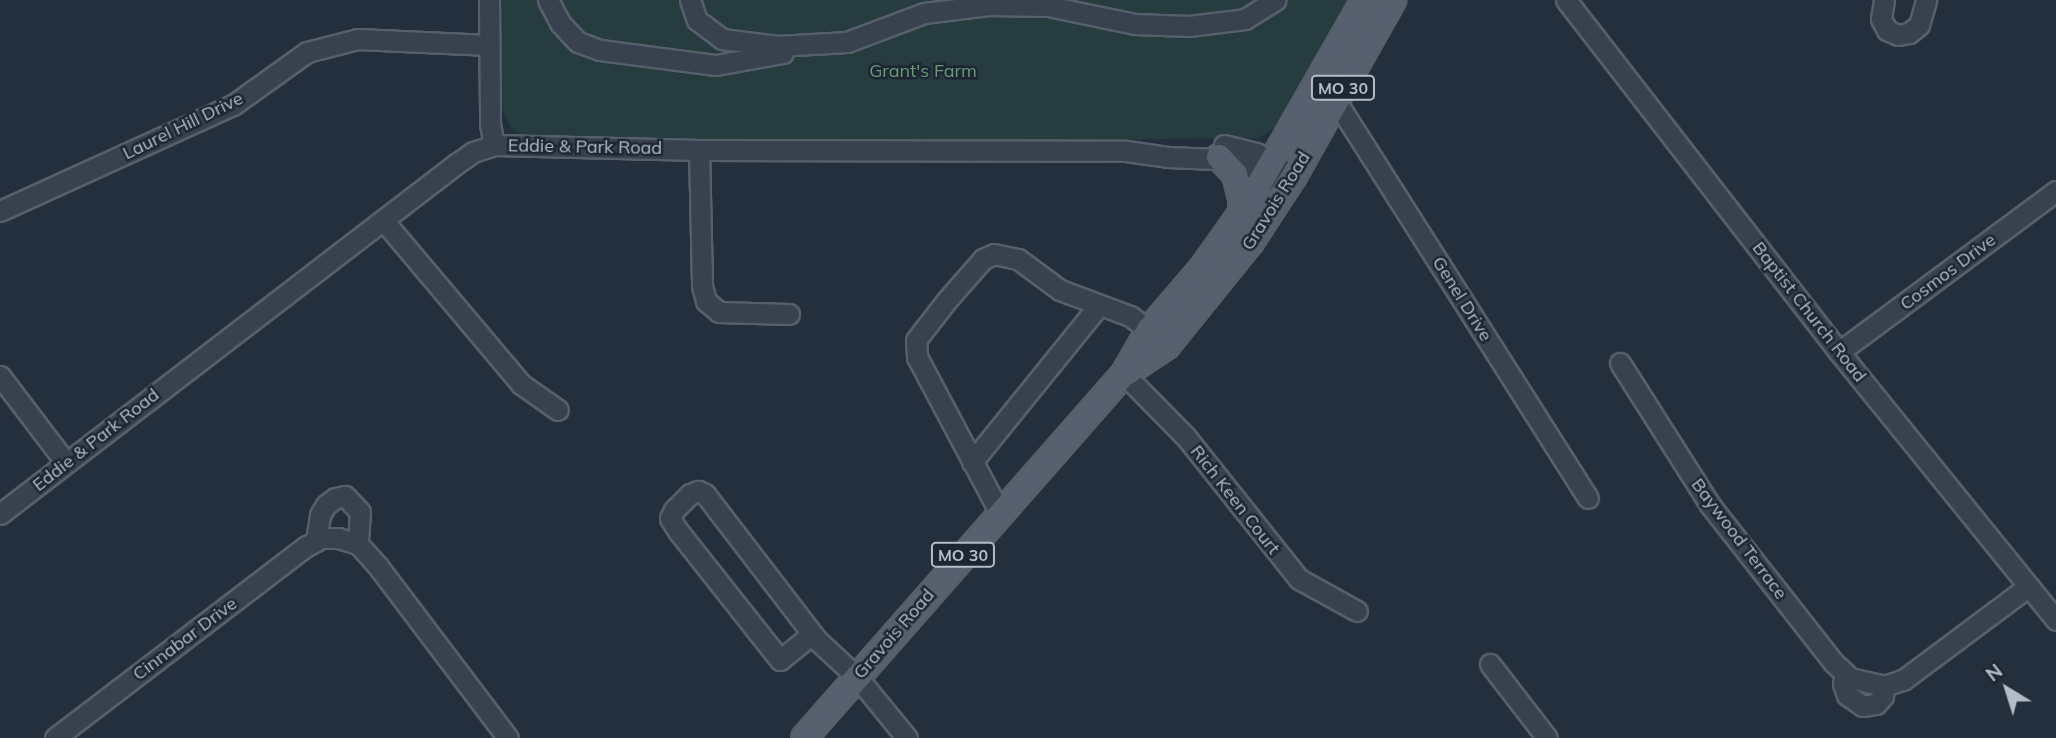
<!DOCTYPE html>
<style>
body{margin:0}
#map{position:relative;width:2056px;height:738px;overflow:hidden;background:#242f3e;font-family:Mulish,sans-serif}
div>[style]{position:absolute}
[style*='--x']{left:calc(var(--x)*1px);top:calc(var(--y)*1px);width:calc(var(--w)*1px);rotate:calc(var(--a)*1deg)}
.green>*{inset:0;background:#263c3f}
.roads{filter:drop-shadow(2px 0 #565f6c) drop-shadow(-2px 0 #565f6c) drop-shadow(0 2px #565f6c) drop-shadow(0 -2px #565f6c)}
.minor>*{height:19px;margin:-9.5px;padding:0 9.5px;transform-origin:9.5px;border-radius:9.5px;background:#38414e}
.major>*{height:24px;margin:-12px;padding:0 12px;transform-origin:12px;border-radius:12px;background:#56606e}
span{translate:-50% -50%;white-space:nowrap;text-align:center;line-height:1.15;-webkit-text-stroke:5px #1d2633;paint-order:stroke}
.shield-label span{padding:2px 5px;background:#1d2633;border:2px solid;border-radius:5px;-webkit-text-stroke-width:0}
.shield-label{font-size:16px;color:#b4bcc9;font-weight:700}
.park-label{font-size:18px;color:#6b9a76}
.street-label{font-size:18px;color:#b4bcc9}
.north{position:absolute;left:1972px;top:654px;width:70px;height:70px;-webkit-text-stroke:5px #1d2633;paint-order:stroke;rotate:322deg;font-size:19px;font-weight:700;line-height:28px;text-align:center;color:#b4bcc9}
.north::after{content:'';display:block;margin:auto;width:24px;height:32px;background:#b4bcc9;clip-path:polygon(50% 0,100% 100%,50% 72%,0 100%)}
</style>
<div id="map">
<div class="green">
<div style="clip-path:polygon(498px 0,1348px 0,1277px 126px,1259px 138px,912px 142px,525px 137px,511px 128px,501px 107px)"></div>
</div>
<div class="roads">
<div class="minor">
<div style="--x:489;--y:0;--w:124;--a:89.5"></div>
<div style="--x:490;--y:124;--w:21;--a:79"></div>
<div style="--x:548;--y:0;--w:26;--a:62"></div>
<div style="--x:560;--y:23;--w:26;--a:47"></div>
<div style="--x:578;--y:42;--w:23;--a:20"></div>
<div style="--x:600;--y:50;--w:117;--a:7.4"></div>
<div style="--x:716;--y:65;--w:68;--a:-10.2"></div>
<div style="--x:690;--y:0;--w:21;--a:71"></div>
<div style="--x:697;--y:20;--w:31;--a:37"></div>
<div style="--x:722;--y:39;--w:56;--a:7.1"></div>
<div style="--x:778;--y:46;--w:69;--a:-3.3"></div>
<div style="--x:847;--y:42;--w:82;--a:-20.6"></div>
<div style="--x:924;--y:13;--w:65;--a:-7"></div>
<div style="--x:989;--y:5;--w:59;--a:1"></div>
<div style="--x:1048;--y:6;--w:89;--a:11.7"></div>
<div style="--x:1135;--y:24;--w:54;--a:2.1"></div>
<div style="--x:1189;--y:26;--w:56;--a:-7.1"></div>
<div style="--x:1245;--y:19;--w:36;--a:-32"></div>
<div style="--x:1566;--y:0;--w:445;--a:52.2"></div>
<div style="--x:1839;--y:352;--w:345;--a:51"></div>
<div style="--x:1884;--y:0;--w:19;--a:99"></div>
<div style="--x:1881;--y:19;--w:13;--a:61"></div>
<div style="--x:1887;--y:30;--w:12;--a:24"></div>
<div style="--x:1898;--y:35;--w:11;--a:-10"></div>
<div style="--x:1909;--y:33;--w:13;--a:-39"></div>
<div style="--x:1919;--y:25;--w:26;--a:-74"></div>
<div style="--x:1336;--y:101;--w:470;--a:57.6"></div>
<div style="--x:1224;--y:145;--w:33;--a:14"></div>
<div style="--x:1256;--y:153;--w:31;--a:31"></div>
<div style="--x:699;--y:150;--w:136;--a:88.7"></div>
<div style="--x:702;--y:286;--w:16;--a:75"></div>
<div style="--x:706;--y:301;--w:17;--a:40"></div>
<div style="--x:719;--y:312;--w:70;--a:1.6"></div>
<div style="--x:0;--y:211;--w:256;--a:-24.5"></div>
<div style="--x:233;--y:105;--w:91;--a:-35.6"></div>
<div style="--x:307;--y:52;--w:53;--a:-14.3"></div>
<div style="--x:358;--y:39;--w:131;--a:2.6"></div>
<div style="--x:383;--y:220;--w:214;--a:49.9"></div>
<div style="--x:521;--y:384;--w:45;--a:35.1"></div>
<div style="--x:1839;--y:352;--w:270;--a:-36.6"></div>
<div style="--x:1620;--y:363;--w:168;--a:57.6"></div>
<div style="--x:1710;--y:505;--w:199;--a:51.9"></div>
<div style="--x:1833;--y:662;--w:23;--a:43"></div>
<div style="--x:1850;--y:678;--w:35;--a:13"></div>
<div style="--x:1884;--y:686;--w:20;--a:-18"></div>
<div style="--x:1903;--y:680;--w:157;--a:-36.7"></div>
<div style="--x:1124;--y:374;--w:88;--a:45.5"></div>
<div style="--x:1186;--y:437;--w:181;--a:51.5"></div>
<div style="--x:1299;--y:579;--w:66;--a:28.9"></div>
<div style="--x:0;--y:376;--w:109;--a:52.8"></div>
<div style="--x:972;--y:462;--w:202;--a:-51"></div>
<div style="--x:1000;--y:513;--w:177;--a:-118"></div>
<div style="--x:917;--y:357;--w:17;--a:-93"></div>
<div style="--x:916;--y:340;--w:51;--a:-52.2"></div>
<div style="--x:947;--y:300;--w:55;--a:-48.7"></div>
<div style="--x:983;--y:259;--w:12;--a:-24"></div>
<div style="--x:994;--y:254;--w:25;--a:12"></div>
<div style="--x:1018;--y:259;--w:52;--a:36.4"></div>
<div style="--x:1060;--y:290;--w:75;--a:20.4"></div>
<div style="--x:1130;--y:316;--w:24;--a:36"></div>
<div style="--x:0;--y:514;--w:575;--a:-37.51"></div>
<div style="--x:456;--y:164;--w:21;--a:-35"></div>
<div style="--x:473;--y:152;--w:22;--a:-18"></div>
<div style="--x:494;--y:145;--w:205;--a:1.4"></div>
<div style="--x:699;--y:150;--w:427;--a:0.1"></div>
<div style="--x:1126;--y:151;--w:42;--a:8.1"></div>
<div style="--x:1168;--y:157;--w:71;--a:2.4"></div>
<div style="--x:1239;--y:160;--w:44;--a:31.9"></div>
<div style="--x:316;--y:541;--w:26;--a:-81"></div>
<div style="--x:320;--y:515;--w:12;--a:-59"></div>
<div style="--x:326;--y:505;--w:11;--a:-38"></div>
<div style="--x:335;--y:498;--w:10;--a:-11"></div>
<div style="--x:345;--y:496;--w:22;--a:47"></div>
<div style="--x:360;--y:512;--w:32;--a:94"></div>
<div style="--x:812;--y:634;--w:41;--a:140.9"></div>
<div style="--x:780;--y:660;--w:164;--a:-128.3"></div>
<div style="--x:678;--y:531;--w:15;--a:-122"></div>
<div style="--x:670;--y:518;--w:9;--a:-63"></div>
<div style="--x:674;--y:510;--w:23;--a:-45"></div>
<div style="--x:690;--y:494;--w:9;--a:-21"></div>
<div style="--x:698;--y:491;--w:8;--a:23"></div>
<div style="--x:705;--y:494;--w:184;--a:52.5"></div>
<div style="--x:817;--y:640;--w:54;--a:42.8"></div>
<div style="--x:857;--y:677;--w:79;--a:50.7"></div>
<div style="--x:1490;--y:664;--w:93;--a:52.4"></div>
<div style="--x:1845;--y:673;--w:11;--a:100"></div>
<div style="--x:1843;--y:684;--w:12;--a:70"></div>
<div style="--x:1847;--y:695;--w:19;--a:35"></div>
<div style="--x:1863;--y:706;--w:13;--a:-9"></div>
<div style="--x:1876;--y:704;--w:11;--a:-49"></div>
<div style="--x:1883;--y:696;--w:10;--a:-84"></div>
<div style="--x:55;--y:738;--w:315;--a:-37.4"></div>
<div style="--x:305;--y:547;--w:18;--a:-29"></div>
<div style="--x:321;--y:538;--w:17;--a:0"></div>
<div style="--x:338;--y:538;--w:21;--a:17"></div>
<div style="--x:358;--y:544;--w:28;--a:48"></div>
<div style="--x:377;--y:565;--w:217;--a:52.9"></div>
</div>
<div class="major">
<div style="--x:1219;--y:157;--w:23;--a:47"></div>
<div style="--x:1235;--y:174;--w:25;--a:76"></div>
<div style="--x:1241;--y:198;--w:15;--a:90"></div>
<div style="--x:1128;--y:372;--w:47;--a:-33.7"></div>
<div style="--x:1167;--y:346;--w:134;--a:-51.1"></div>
<div style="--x:1251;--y:242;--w:79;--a:-56.9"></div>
<div style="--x:1294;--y:176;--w:202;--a:-60.6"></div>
<div style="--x:804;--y:738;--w:485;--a:-48.7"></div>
<div style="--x:1124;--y:374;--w:51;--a:-60.4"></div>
<div style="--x:1149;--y:330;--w:83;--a:-49.4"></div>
<div style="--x:1203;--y:267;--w:80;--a:-54.7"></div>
<div style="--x:1249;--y:202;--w:232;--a:-60.3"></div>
</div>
</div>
<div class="shield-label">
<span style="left:1343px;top:88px">MO 30</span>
<span style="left:963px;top:555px">MO 30</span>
</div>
<div class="park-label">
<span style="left:923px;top:71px">Grant's Farm</span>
</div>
<div class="street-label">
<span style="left:183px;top:126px;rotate:-26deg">Laurel Hill Drive</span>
<span style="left:585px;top:147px;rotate:1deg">Eddie &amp; Park Road</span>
<span style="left:1276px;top:201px;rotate:-58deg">Gravois Road</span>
<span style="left:1948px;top:272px;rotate:-37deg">Cosmos Drive</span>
<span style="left:1462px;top:299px;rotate:58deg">Genel Drive</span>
<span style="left:1809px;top:312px;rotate:52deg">Baptist Church Road</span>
<span style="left:96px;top:440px;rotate:-38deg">Eddie &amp; Park Road</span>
<span style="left:1235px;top:500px;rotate:52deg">Rich Keen Court</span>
<span style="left:1739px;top:539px;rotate:53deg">Baywood Terrace</span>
<span style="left:894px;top:634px;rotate:-49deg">Gravois Road</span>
<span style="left:185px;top:639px;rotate:-37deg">Cinnabar Drive</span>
</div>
<div class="north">N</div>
</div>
